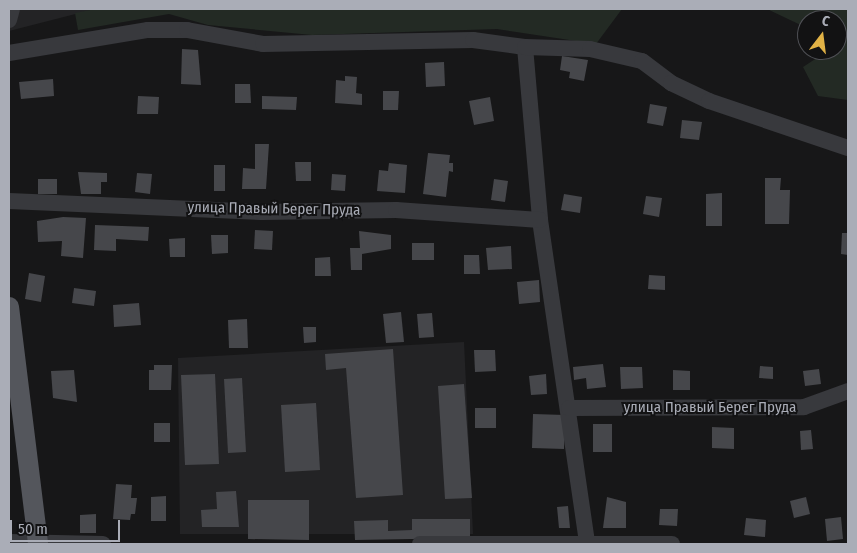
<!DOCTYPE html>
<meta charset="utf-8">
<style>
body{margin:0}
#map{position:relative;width:857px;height:553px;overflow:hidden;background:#171718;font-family:"Fira Sans Condensed",sans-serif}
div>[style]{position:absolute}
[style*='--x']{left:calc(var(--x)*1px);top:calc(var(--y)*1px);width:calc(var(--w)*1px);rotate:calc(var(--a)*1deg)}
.built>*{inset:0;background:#232325}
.green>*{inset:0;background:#232a24}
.building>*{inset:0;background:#46474b}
.minor>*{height:16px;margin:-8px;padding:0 8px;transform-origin:8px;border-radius:8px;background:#38393d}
.major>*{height:20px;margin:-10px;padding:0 10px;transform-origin:10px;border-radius:10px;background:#54565c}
span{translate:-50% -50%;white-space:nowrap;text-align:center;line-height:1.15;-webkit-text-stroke:4px #121213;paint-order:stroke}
.street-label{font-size:15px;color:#aaadb7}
.frame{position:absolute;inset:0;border:10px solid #aaadb7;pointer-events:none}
.north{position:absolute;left:797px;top:10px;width:50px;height:50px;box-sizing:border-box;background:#121213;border:1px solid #4f5055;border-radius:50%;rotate:15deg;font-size:14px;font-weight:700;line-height:20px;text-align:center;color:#aaadb7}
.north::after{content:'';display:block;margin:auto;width:18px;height:22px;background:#e1b246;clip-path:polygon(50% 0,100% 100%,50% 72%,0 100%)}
.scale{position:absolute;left:10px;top:520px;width:110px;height:22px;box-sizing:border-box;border:2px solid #aaadb7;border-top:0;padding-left:6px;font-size:15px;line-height:18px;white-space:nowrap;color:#aaadb7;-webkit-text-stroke:4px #121213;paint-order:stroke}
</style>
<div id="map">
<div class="built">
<div style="clip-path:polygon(9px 9px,95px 9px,9px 31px)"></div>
<div style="clip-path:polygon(464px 342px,473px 534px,180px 534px,178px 358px)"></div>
</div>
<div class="green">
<div style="clip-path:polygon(95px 9px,622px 9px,596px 44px,497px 29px,312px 35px,208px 25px,169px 14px,78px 30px,75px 13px)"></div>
<div style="clip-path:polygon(767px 9px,848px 9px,848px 100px,818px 96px,803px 67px,829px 50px,837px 50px,837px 20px,807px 20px,807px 28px)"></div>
</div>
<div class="building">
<div style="clip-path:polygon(182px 49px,198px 50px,201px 85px,181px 84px)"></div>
<div style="clip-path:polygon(562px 56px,588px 60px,584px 81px,569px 78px,570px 72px,560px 70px)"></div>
<div style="clip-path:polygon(444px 62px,445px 86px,426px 87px,425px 63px)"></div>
<div style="clip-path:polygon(345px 76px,357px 77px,356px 93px,362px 94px,362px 105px,335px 103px,336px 80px,345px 81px)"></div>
<div style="clip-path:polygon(53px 79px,54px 96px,21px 99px,19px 82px)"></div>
<div style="clip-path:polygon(235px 84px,250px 84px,251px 103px,235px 103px)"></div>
<div style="clip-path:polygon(383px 91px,399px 91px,398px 110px,383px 110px)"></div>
<div style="clip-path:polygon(138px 96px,159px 97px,158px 114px,137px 114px)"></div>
<div style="clip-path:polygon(262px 96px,297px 97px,296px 110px,262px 109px)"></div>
<div style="clip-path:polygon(490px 97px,494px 121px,474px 125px,469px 101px)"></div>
<div style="clip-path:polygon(650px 104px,667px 107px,663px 126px,647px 123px)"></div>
<div style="clip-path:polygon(682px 120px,702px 122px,699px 140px,680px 138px)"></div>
<div style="clip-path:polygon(255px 144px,269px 144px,266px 189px,242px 189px,243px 168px,255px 169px)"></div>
<div style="clip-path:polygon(428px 153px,450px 155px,449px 163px,453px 163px,453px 172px,449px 171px,446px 197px,423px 194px)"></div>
<div style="clip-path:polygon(295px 162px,311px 162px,311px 181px,296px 181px)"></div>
<div style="clip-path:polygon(389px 163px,407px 165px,405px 193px,377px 191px,379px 170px,388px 171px)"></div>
<div style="clip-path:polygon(214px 165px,225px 165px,225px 191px,214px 191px)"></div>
<div style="clip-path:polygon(78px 172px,107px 173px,107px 182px,101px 182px,101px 194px,81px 194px)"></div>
<div style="clip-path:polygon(137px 173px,152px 174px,150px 194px,135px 192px)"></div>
<div style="clip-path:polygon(332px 174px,346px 175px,345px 191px,331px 190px)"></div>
<div style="clip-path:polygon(765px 178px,781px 178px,780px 190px,790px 190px,789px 224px,765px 224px)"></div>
<div style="clip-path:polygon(38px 179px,57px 179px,57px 194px,38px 194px)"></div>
<div style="clip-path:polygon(494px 179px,508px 181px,505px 202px,491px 200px)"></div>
<div style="clip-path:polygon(722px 193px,722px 226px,706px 226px,706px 194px)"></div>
<div style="clip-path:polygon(564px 194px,582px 197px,580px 213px,561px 210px)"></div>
<div style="clip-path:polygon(646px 196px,662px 198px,659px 217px,643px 214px)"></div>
<div style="clip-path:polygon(63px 217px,86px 218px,83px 258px,61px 256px,62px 241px,38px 242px,37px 221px)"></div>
<div style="clip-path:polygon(95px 225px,149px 227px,148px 241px,116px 239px,116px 251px,94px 250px)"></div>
<div style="clip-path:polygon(255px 230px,273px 231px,272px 250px,254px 249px)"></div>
<div style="clip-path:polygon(359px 231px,391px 235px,391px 249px,362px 254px,362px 270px,351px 270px,350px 248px,360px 248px)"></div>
<div style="clip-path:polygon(842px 233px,848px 233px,848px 255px,841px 254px)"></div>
<div style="clip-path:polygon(211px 235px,228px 235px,228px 253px,212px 254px)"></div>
<div style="clip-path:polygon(185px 238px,185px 257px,170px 257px,169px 239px)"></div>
<div style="clip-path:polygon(412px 243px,434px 243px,434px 260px,412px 260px)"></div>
<div style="clip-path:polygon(511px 246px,512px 269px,488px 270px,486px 248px)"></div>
<div style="clip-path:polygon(464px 255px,479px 255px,480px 274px,464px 274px)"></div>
<div style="clip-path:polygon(330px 257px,331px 276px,315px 276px,315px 258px)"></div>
<div style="clip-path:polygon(29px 273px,45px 276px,41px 302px,25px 299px)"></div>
<div style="clip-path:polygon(649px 275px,665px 276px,665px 290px,648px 289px)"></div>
<div style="clip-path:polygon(539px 280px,540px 302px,519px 304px,517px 282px)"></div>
<div style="clip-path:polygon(74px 288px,96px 291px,94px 306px,72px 303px)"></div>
<div style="clip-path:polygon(139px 303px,141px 325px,114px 327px,113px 305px)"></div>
<div style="clip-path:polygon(401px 312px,404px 342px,386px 343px,383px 314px)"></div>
<div style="clip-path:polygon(432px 313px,434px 337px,419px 338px,417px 314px)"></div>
<div style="clip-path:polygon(247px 319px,248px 348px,229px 348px,228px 320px)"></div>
<div style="clip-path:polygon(303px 327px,316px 327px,316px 342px,304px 343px)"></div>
<div style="clip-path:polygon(393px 349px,403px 495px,356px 498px,346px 368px,326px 370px,325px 354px)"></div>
<div style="clip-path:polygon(474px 350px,495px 350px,496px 371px,475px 372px)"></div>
<div style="clip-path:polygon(603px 364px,606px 387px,587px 389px,586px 378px,574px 380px,573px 367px)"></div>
<div style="clip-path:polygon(154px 365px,172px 365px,171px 390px,149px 390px,149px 370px,154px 370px)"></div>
<div style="clip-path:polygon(760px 366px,773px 367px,773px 379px,759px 378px)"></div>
<div style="clip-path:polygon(620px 367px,642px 367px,643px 388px,621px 389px)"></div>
<div style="clip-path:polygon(819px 369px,821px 384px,805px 386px,803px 371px)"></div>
<div style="clip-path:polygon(74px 370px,77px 402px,53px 398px,51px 371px)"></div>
<div style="clip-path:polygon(673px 370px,690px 371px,690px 390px,673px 390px)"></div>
<div style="clip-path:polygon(215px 374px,219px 464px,185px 465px,181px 375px)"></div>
<div style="clip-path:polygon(546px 374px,547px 394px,531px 395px,529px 376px)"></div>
<div style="clip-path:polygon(242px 378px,246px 452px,228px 453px,224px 379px)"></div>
<div style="clip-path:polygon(464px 384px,472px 498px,445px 499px,438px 386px)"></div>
<div style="clip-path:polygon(316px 403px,320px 470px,285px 472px,281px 405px)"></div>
<div style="clip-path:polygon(475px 408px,496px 408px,496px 428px,475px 428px)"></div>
<div style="clip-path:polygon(533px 414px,565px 415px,564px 449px,532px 448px)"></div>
<div style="clip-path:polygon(154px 423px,170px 423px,170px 442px,154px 442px)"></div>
<div style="clip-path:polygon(593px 424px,612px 424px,612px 452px,593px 452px)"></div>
<div style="clip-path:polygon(712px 427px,734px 428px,734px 449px,712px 448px)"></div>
<div style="clip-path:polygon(811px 430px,813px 449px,801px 450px,800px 431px)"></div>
<div style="clip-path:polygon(116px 484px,132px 485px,131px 498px,137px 498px,135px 514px,131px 514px,130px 520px,113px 519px)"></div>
<div style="clip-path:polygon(236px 491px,239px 527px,202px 527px,201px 510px,217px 509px,216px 492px)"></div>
<div style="clip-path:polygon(166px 496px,166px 521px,151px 521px,151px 497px)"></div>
<div style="clip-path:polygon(607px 497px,626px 502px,626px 528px,603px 528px)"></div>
<div style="clip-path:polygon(806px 497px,810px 514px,794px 518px,790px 501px)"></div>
<div style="clip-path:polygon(248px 500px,309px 500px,309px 540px,248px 539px)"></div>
<div style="clip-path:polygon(568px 506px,570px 528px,559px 528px,557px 507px)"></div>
<div style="clip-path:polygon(660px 509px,678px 509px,677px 526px,659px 525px)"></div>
<div style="clip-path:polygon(96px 514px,96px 533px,80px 533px,80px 515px)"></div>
<div style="clip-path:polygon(841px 517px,843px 539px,827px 541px,825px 519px)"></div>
<div style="clip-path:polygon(746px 518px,766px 520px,765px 537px,744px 535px)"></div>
<div style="clip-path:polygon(412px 519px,470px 519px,470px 538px,355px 540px,354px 521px,388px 520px,388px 531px,412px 530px)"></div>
</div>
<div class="minor">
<div style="--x:9;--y:20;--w:11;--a:-75"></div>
<div style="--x:525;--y:47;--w:174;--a:85"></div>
<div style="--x:540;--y:220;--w:327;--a:81.7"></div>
<div style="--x:9;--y:53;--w:141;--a:-9.4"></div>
<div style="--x:148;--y:30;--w:39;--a:0"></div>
<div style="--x:187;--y:30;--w:77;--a:10.4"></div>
<div style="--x:263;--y:44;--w:210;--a:-1.1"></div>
<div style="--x:473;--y:40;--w:52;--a:7.7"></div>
<div style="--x:525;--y:47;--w:65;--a:1.8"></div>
<div style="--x:590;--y:49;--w:53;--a:13"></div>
<div style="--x:642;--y:61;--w:36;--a:37"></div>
<div style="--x:671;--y:83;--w:42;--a:25.3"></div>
<div style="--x:709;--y:101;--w:147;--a:18.7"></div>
<div style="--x:9;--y:201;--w:253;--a:2.5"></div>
<div style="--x:262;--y:212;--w:134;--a:-0.9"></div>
<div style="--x:396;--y:210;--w:144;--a:4"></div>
<div style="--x:569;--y:408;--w:235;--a:-0.2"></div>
<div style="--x:804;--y:407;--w:47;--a:-20"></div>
<div style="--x:9;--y:542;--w:94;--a:1.2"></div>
<div style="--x:420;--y:544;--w:252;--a:0"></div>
</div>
<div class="major">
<div style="--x:9;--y:307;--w:239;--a:83"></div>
</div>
<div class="street-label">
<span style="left:274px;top:209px;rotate:1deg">улица Правый Берег Пруда</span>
<span style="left:710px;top:408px">улица Правый Берег Пруда</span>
</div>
<div class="frame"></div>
<div class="north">С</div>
<div class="scale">50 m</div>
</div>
